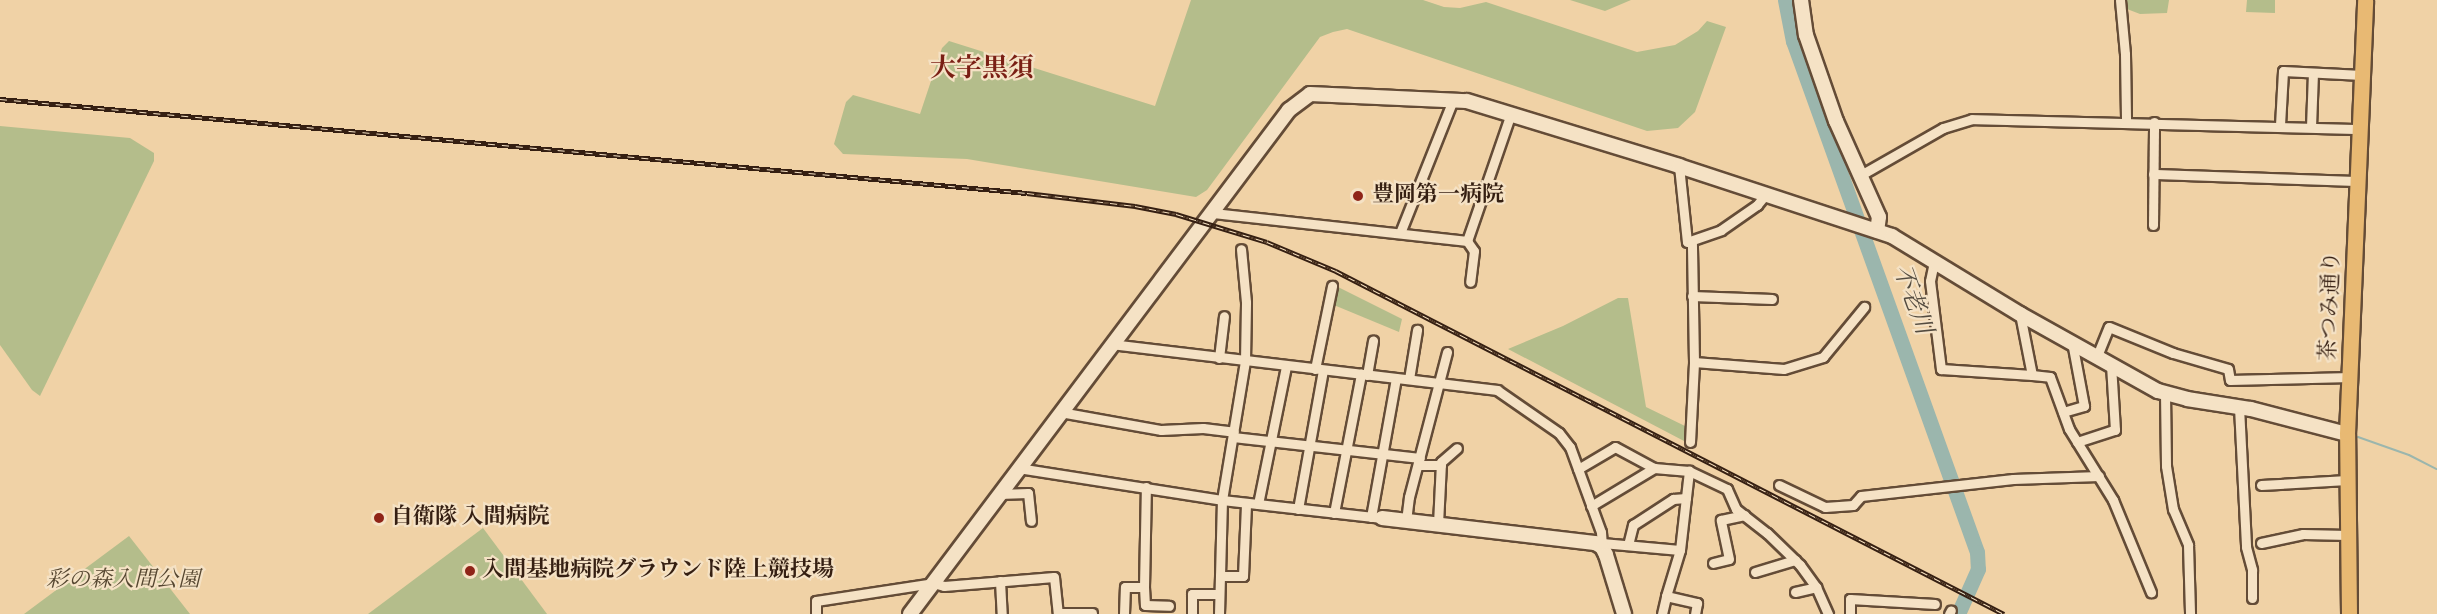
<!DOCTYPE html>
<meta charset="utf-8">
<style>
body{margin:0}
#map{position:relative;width:2437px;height:614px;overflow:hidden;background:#f0d2a6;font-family:Vollkorn,"Noto Serif JP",serif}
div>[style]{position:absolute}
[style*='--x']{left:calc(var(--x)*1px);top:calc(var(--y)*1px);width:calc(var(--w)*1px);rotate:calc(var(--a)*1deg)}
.green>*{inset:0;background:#b4bd8b}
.stream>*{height:2px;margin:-1px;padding:0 1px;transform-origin:1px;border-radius:1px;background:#9bb6ad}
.river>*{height:15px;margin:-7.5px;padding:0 7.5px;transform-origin:7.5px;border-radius:7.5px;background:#9bb6ad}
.roads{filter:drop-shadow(2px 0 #644c37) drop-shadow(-2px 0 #644c37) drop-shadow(0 2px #644c37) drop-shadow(0 -2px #644c37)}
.street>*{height:9px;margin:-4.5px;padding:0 4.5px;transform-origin:4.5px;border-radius:4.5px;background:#f5e2c5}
.secondary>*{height:14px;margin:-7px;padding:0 7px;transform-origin:7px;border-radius:7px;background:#f5e2c5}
.primary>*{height:15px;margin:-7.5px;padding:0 7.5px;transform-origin:7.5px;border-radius:7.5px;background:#e8b973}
.rail>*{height:4.5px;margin-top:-2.25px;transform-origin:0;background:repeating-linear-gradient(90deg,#f5e2c5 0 7px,#351f12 0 14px);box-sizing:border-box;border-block:2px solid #351f12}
.dots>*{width:16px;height:16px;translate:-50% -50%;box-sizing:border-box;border:3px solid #f5e2c5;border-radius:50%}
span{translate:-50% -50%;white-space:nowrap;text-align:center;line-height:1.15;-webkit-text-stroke:4.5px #f5e2c5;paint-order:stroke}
.poi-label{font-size:22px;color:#351f12;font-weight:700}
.left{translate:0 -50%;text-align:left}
.street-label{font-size:22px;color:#351f12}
.park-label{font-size:22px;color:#554630;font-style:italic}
.water-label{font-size:24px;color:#544c40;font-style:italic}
.quarter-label{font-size:26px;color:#7a1f14;font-weight:700}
</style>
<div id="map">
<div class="green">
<div style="clip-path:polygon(1191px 0,1423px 0,1444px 7px,1460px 8px,1486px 2px,1637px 52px,1675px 45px,1698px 31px,1707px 21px,1726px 27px,1695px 112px,1678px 128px,1647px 131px,1347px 29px,1333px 32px,1320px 37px,1207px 190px,1196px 197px,967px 159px,843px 154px,834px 144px,846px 102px,853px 95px,920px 114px,942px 48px,949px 41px,1155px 106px)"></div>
<div style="clip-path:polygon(1570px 0,1631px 0,1605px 11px)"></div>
<div style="clip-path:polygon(2126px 0,2169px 0,2167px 13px,2140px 14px,2127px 9px)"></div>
<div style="clip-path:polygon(2247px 0,2275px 0,2275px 13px,2246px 12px)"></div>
<div style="clip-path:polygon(0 126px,130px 138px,154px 153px,154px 161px,40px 396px,32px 390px,0 345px)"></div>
<div style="clip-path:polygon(1332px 284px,1402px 319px,1399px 332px,1329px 303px)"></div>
<div style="clip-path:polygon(1618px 298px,1628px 298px,1646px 407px,1685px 426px,1684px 441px,1508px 349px,1563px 326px)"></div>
<div style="clip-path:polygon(483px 528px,547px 614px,368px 614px)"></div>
<div style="clip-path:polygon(129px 536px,190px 614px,24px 614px)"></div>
</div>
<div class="stream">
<div style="--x:2358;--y:437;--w:54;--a:19.4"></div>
<div style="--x:2409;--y:455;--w:31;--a:27"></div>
</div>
<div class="river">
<div style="--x:1785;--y:0;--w:42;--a:79"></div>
<div style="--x:1793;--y:41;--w:543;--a:70.2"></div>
<div style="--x:1977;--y:552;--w:17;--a:87"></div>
<div style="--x:1978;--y:569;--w:49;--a:114"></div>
</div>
<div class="roads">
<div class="street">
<div style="--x:2120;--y:0;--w:54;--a:84.7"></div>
<div style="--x:2125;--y:54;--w:67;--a:89.1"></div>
<div style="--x:2280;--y:125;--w:54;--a:-86.8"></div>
<div style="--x:2283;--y:71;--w:79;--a:2.9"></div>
<div style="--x:2311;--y:127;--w:54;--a:-87.9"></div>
<div style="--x:1679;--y:166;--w:76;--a:84"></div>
<div style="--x:1687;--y:242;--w:36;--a:-19"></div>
<div style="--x:1721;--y:230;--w:44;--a:-34.8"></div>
<div style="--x:1757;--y:205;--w:13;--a:-51"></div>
<div style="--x:2153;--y:174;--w:205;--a:2"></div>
<div style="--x:1859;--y:176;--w:97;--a:-29.7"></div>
<div style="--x:1943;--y:128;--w:30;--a:-17"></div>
<div style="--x:1972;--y:119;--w:388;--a:1.5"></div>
<div style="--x:1213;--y:213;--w:256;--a:6.3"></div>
<div style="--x:1467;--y:241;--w:12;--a:55"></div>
<div style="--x:1474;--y:251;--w:31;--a:97"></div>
<div style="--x:2153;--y:225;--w:103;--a:-89.4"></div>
<div style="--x:1400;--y:233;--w:143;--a:-68.3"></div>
<div style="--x:1467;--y:241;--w:135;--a:-71"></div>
<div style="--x:1934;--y:262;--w:19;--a:102"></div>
<div style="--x:1930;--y:281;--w:89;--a:82.9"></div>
<div style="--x:1941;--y:369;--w:91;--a:3.8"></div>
<div style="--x:1692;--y:296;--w:80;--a:2.1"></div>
<div style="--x:2020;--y:314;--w:62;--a:78.9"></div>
<div style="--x:2032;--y:375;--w:18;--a:6"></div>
<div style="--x:2050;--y:377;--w:55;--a:69.9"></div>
<div style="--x:2069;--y:429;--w:84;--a:58.2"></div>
<div style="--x:2113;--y:500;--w:100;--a:67.6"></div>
<div style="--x:1111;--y:344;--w:389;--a:6.8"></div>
<div style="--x:1497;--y:390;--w:75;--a:34.7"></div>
<div style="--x:1559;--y:433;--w:18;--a:52"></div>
<div style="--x:1570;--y:447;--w:90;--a:70"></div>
<div style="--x:1601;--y:532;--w:15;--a:86"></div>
<div style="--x:2097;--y:356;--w:31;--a:-68"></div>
<div style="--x:2109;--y:327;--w:69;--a:22.1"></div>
<div style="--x:2173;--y:353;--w:57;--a:16.2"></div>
<div style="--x:2228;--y:369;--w:11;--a:80"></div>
<div style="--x:2230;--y:380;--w:121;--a:-1.4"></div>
<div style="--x:1219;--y:358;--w:42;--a:-83.2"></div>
<div style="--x:1694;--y:362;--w:90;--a:4.4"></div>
<div style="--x:1784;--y:369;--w:41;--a:-17.1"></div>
<div style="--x:1823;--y:357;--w:65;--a:-50.6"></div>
<div style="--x:1315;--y:369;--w:85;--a:-78.4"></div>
<div style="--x:1367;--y:375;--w:35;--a:-80"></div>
<div style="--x:1409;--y:379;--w:50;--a:-80.7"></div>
<div style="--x:2165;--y:393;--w:73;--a:89.2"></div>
<div style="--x:2166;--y:466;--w:44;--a:80.8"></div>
<div style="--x:2173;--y:509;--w:39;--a:67"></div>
<div style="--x:2188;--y:545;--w:69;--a:88.3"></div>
<div style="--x:2239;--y:407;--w:140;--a:87.1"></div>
<div style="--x:2246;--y:547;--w:24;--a:75"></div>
<div style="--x:2252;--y:570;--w:28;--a:90"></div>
<div style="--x:1060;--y:412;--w:103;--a:10.1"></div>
<div style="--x:1161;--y:430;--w:42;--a:-2.7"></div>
<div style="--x:1203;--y:428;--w:31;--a:7"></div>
<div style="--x:2063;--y:412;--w:22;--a:-16"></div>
<div style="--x:2084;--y:406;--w:65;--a:-100.6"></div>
<div style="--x:1233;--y:437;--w:188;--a:6.4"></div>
<div style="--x:1690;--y:442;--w:80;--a:-87.1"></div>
<div style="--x:1694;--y:362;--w:120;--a:-91"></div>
<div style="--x:2077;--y:442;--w:40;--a:-18"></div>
<div style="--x:2115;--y:430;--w:66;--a:-93.5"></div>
<div style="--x:1418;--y:465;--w:23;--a:0"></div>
<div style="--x:1018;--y:468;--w:206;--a:8.9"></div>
<div style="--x:1222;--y:500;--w:161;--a:6.4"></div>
<div style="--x:1578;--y:469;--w:43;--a:-30.7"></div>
<div style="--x:1615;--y:447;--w:44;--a:28.3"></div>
<div style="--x:1654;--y:468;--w:35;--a:5"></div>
<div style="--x:1779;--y:485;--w:51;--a:25.6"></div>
<div style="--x:1825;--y:507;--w:28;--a:-4"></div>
<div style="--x:1853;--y:505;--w:12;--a:-48"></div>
<div style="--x:1861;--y:496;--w:153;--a:-6.4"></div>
<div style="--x:2013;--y:479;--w:86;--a:-2"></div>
<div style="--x:2261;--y:485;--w:86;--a:-3.3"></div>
<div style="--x:999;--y:494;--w:29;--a:-2"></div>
<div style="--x:1028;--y:493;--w:28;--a:84"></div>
<div style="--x:1258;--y:504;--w:141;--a:-78.5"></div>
<div style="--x:1591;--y:506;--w:74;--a:-31.1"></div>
<div style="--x:1298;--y:509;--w:141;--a:-79.8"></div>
<div style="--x:1334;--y:513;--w:142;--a:-79"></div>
<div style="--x:1371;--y:517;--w:141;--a:-79.8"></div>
<div style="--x:1406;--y:521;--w:24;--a:-83"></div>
<div style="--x:1409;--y:497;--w:150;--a:-75.3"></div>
<div style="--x:1438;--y:524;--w:62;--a:-87.2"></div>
<div style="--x:1441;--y:462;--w:21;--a:-41"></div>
<div style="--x:1602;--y:543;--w:78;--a:5.1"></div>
<div style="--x:1680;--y:550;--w:80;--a:-83.5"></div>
<div style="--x:1689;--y:471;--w:42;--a:25.3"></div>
<div style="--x:1727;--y:489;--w:22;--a:66"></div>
<div style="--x:1736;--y:509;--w:39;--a:38"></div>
<div style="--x:1767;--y:533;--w:46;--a:44.1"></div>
<div style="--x:1800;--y:565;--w:27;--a:54"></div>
<div style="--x:1816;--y:587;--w:30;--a:66"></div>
<div style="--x:2261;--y:543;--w:43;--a:-12.1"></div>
<div style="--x:2303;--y:534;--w:45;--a:1.3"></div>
<div style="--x:1628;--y:545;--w:21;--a:-76"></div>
<div style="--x:1633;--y:525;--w:48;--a:-33"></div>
<div style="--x:1673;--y:499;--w:13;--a:-4"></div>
<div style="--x:1713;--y:563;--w:16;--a:-14"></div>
<div style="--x:1729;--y:559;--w:40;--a:-102"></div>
<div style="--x:1721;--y:520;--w:24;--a:-12"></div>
<div style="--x:1755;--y:572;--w:42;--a:-16.7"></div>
<div style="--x:1220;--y:576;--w:23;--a:0"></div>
<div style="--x:1243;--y:576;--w:73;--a:-87.6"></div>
<div style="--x:1000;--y:581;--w:33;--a:87"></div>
<div style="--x:1144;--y:587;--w:100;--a:-88.9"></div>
<div style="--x:1795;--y:592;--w:22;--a:-13"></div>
<div style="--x:1666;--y:596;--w:48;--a:-73.1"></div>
<div style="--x:1058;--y:613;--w:34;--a:0"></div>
<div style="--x:816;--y:614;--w:13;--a:-90"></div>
<div style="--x:816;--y:601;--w:118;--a:-8.7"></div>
<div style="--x:933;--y:583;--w:11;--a:15"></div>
<div style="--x:944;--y:586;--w:110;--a:-4.7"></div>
<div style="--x:1054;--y:577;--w:37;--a:84"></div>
<div style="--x:1124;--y:614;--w:27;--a:-88"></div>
<div style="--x:1125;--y:587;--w:19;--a:0"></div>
<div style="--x:1144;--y:587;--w:18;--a:87"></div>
<div style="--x:1145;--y:605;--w:24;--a:2"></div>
<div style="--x:1192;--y:614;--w:20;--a:-90"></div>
<div style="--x:1192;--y:594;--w:27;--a:0"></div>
<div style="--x:1219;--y:614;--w:114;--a:-88.5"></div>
<div style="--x:1222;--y:500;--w:141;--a:-80.6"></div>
<div style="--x:1245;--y:361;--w:59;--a:-89"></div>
<div style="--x:1246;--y:302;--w:53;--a:-95.4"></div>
<div style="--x:1662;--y:614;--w:18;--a:-77"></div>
<div style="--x:1666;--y:596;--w:32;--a:13"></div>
<div style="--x:1697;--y:603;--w:11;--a:100"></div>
<div style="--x:1850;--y:614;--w:15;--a:-90"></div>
<div style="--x:1850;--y:599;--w:85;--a:3.4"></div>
<div style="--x:1949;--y:614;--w:4;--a:-63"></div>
</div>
<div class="secondary">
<div style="--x:1801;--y:0;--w:35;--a:82"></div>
<div style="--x:1806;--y:35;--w:91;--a:70.8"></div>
<div style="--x:1836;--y:121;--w:105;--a:65.9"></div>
<div style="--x:1879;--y:217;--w:14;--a:98"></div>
<div style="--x:1382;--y:518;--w:214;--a:6.7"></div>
<div style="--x:1595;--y:543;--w:8;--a:30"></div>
<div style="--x:1602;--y:547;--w:9;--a:63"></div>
<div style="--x:1606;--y:555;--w:62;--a:73"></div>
<div style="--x:910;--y:614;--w:631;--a:-53.06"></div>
<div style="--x:1289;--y:110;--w:26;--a:-37"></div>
<div style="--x:1310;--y:94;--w:157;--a:2.6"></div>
<div style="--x:1467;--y:101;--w:222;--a:17"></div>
<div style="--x:1679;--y:166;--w:224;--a:18.2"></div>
<div style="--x:1892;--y:236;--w:150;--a:31.4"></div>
<div style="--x:2020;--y:314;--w:158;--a:29.2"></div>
<div style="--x:2158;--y:391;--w:30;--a:15"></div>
<div style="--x:2187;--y:399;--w:65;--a:8.9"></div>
<div style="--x:2251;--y:409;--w:99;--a:14.6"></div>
</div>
<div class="primary">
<div style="--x:2349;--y:614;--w:180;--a:-90.6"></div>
<div style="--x:2347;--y:434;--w:434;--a:-87.6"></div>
</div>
</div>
<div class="rail">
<div style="--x:0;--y:99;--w:1031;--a:5.23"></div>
<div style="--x:1027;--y:193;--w:109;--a:6.9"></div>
<div style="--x:1135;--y:206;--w:42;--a:11"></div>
<div style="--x:1176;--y:214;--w:95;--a:17.1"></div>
<div style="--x:1267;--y:242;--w:75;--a:22.8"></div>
<div style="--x:1336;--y:271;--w:751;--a:27.18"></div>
</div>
<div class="dots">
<div style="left:1358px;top:196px;background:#8f2418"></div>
<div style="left:379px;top:518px;background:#8f2418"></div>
<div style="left:470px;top:571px;background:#8f2418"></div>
</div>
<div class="poi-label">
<span class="left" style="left:1372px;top:196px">豊岡第一病院</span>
<span class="left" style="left:391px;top:518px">自衛隊 入間病院</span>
<span class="left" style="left:482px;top:571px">入間基地病院グラウンド陸上競技場</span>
</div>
<div class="street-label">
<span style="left:2331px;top:306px;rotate:-88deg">茶つみ通り</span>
</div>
<div class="park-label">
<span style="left:123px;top:581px">彩の森入間公園</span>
</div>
<div class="water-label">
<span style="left:1911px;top:300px;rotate:70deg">不老川</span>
</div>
<div class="quarter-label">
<span style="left:982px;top:70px">大字黒須</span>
</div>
</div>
